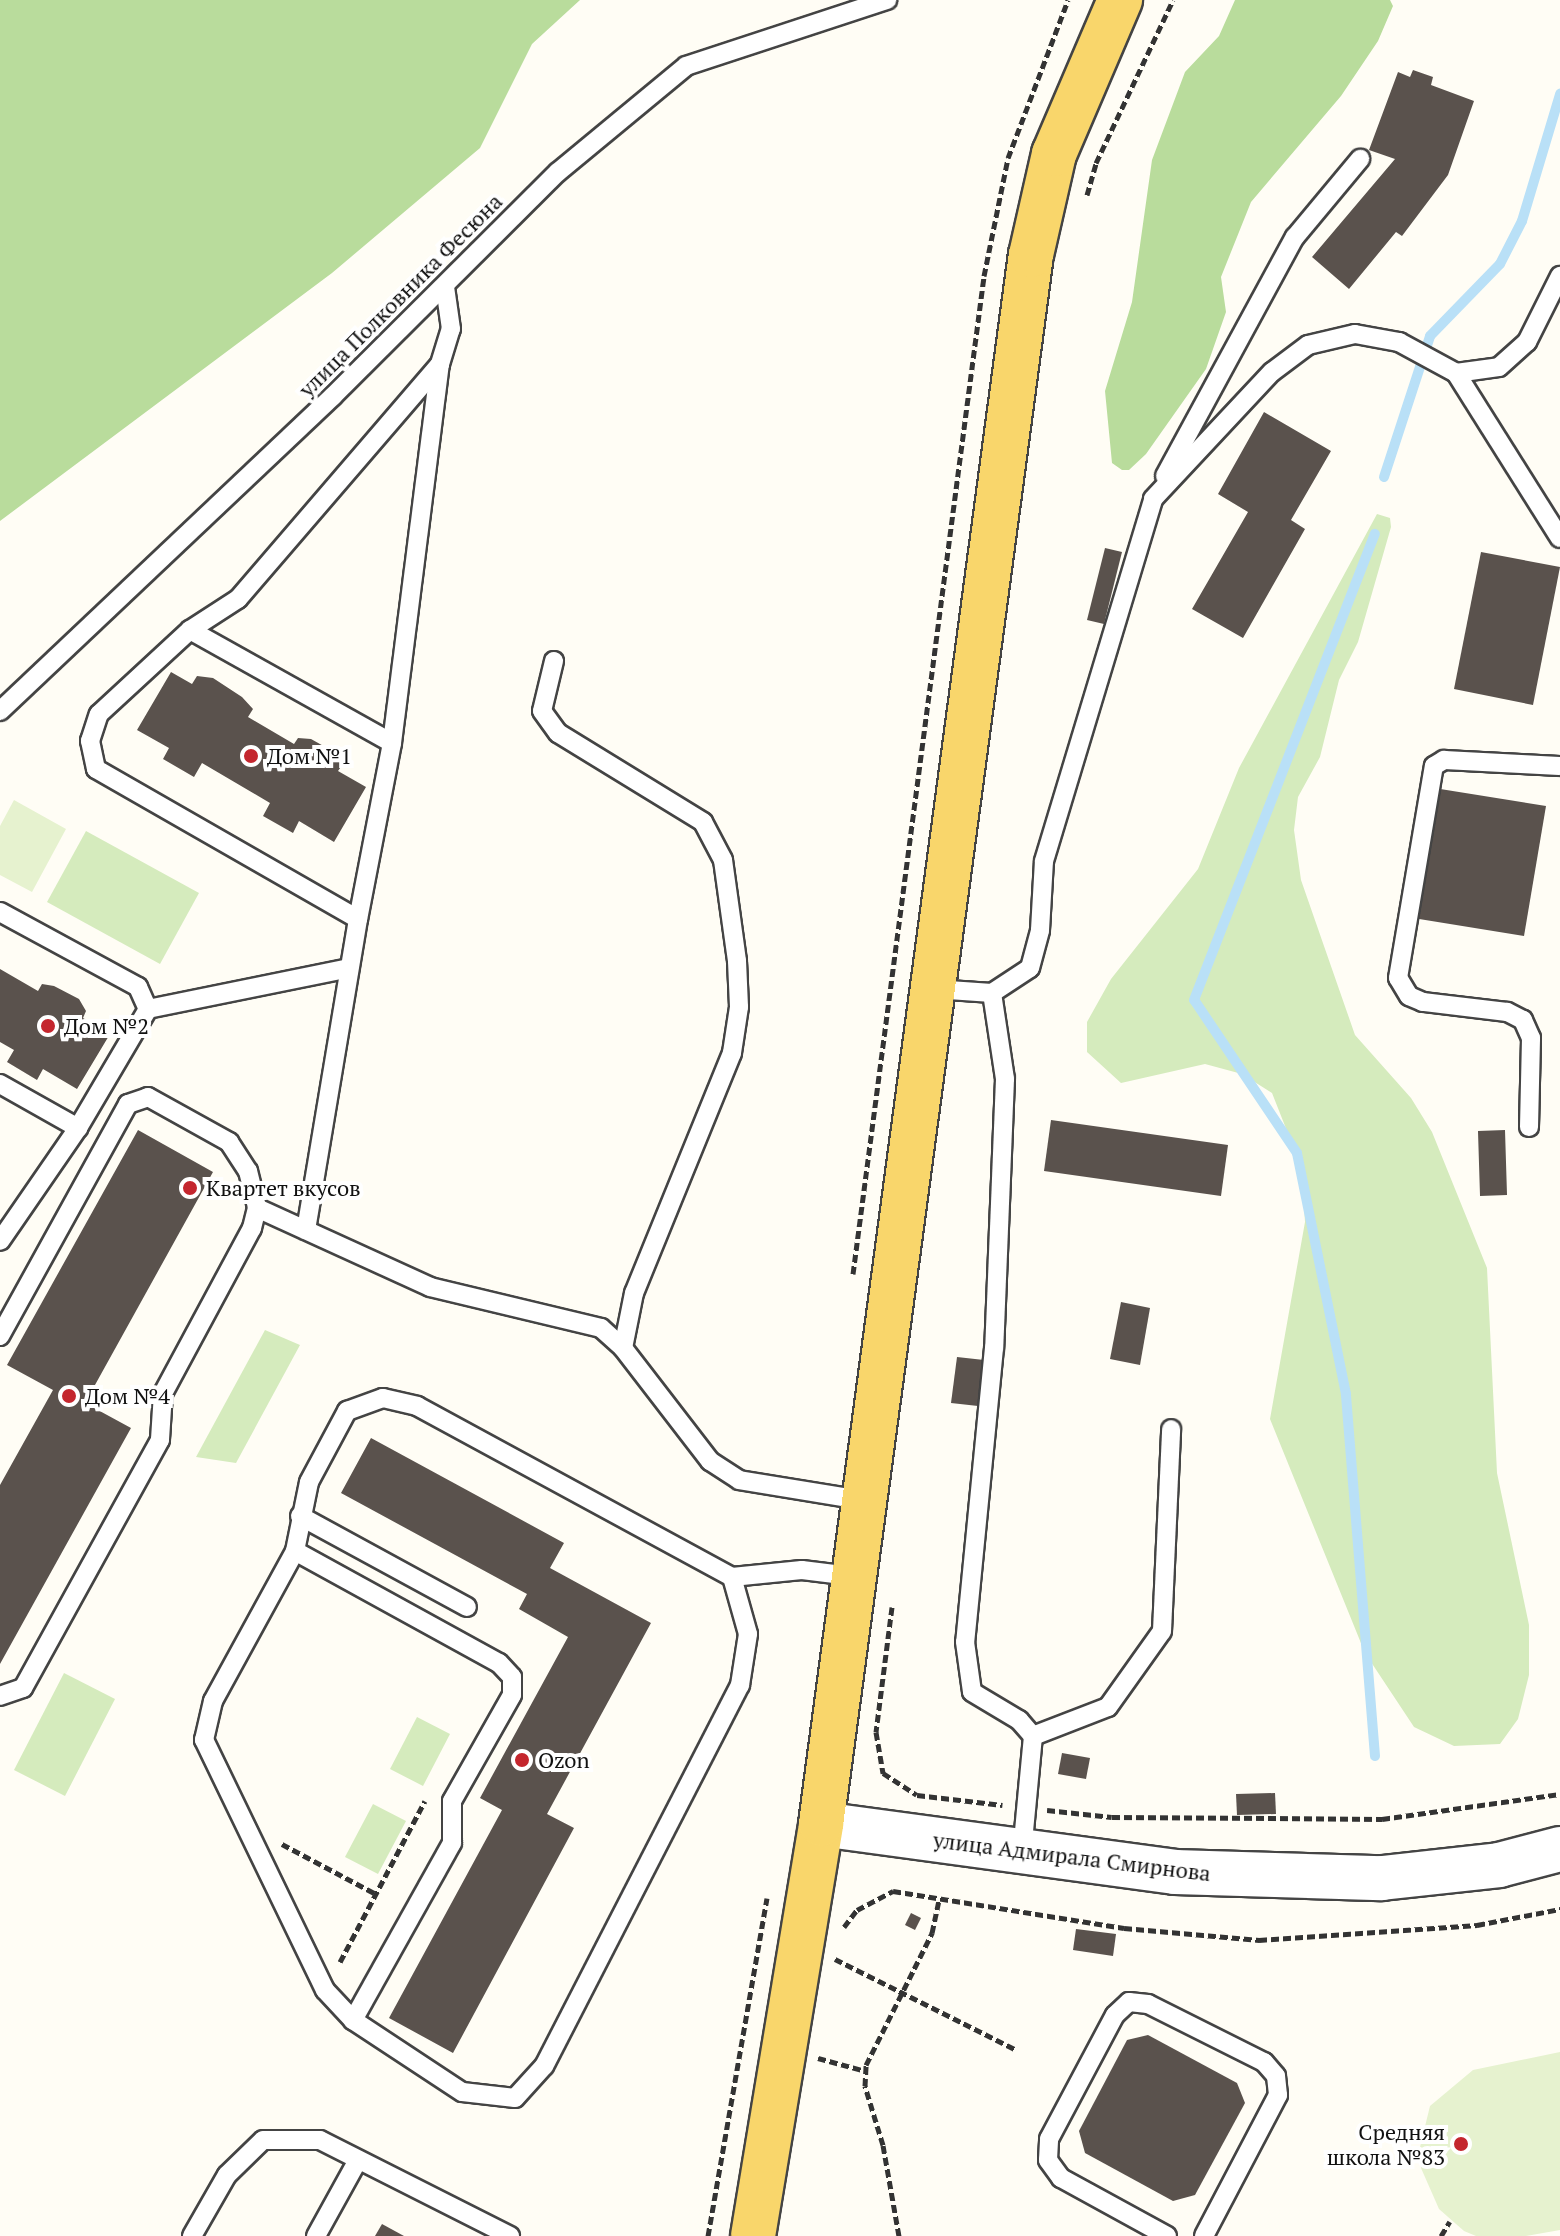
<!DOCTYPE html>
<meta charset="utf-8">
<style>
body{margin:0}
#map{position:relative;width:1560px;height:2236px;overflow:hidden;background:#fffdf5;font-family:"PT Serif",serif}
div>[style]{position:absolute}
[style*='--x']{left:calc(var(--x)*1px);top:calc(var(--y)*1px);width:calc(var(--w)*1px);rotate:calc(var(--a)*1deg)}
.green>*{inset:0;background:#d5ebbd}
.forest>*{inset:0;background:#b9dc9c}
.pitch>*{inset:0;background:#e6f2cf}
.stream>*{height:10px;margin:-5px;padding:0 5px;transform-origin:5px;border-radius:5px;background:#b9e0f7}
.building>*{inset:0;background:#5a524d}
.path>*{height:5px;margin-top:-2.5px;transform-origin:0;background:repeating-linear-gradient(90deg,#333 0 8px,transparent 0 12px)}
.roads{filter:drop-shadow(2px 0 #444) drop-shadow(-2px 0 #444) drop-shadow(0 2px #444) drop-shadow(0 -2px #444)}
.service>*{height:18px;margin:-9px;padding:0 9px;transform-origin:9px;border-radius:9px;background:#fff}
.tertiary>*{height:44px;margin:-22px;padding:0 22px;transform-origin:22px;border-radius:22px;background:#fff}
.primary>*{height:44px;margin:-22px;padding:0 22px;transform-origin:22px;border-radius:22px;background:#f9d66b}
.dots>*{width:22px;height:22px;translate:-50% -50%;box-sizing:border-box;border:4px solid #fff;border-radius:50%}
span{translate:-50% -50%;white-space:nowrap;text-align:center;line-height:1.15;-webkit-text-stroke:8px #fff;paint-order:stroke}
.street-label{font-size:22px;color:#111}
.poi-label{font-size:22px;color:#111}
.left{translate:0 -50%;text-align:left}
.right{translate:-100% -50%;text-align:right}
</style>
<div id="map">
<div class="green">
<div style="clip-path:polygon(1377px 514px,1390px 518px,1391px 527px,1358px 642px,1339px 680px,1320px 757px,1298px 797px,1294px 830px,1301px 880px,1355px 1035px,1411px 1098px,1432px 1132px,1487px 1268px,1497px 1473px,1529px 1625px,1529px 1675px,1518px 1719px,1500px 1744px,1454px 1746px,1414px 1727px,1365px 1653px,1270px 1419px,1305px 1222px,1302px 1169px,1272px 1093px,1242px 1074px,1205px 1064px,1121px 1083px,1087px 1052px,1087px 1022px,1111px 979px,1198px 869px,1239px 768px)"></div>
<div style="clip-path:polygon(86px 831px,199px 893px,160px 964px,47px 902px)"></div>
<div style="clip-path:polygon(265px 1330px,300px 1345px,236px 1463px,196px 1457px)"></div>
<div style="clip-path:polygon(64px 1673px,115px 1699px,65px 1796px,14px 1770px)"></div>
<div style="clip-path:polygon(417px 1717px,450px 1734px,423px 1786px,390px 1769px)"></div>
<div style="clip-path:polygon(373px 1804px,406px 1821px,378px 1874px,345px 1857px)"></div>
</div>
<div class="forest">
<div style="clip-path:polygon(0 0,580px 0,532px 44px,480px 148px,332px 273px,0 521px)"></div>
<div style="clip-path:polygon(1235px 0,1390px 0,1393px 6px,1378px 41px,1341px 96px,1251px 202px,1221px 277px,1226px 312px,1206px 369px,1146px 454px,1129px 470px,1122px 470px,1112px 463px,1105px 391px,1132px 302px,1152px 160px,1185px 72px,1219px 36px)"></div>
</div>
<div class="pitch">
<div style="clip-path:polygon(14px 800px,66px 829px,32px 892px,0 875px,0 826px)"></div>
<div style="clip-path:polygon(1560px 2052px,1560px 2230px,1526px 2236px,1476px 2236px,1464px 2231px,1439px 2209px,1421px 2168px,1420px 2147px,1430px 2106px,1473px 2070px)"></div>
</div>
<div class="stream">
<div style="--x:1384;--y:477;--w:148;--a:-71.9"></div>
<div style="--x:1430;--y:336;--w:100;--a:-45.8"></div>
<div style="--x:1500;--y:264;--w:48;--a:-62.9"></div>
<div style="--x:1522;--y:221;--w:133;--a:-73.3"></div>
<div style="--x:1375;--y:1756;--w:363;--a:-94.6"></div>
<div style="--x:1346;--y:1394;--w:246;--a:-101.5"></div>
<div style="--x:1297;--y:1153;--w:184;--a:-123.9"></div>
<div style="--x:1194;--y:1000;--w:500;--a:-68.8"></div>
</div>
<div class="building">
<div style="clip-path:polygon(1413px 70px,1433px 77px,1431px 85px,1474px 101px,1448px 175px,1402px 236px,1396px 232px,1349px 289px,1312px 257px,1395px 159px,1369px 150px,1398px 72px,1410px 77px)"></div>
<div style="clip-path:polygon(1264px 412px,1331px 451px,1291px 520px,1305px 529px,1243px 638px,1192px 609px,1248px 512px,1218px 494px)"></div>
<div style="clip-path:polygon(1105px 548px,1122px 552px,1104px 624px,1087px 620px)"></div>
<div style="clip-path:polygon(1481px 552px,1560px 567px,1533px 705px,1454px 689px)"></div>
<div style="clip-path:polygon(171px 672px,192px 684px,197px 676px,213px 678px,242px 697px,253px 709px,248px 717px,294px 744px,298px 738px,311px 739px,336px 753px,343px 764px,338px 771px,366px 787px,334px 842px,299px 821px,293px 833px,263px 816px,270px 803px,202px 763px,194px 777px,163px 759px,169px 748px,137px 730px)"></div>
<div style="clip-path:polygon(1434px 788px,1546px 806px,1524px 936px,1413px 918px)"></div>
<div style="clip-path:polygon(0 969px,38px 991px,42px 984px,54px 986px,79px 999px,86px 1011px,83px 1018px,110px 1034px,77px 1089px,43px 1069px,37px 1080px,7px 1062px,14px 1050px,0 1042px)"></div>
<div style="clip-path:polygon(1051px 1120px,1228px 1145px,1221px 1196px,1044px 1171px)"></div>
<div style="clip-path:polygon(138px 1130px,213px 1172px,85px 1403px,131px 1428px,0 1664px,0 1485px,53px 1390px,7px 1365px)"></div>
<div style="clip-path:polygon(1505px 1130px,1507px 1195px,1480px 1196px,1478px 1131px)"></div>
<div style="clip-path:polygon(1121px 1302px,1150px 1308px,1140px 1365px,1110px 1359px)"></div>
<div style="clip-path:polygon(957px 1357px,984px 1360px,978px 1406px,951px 1403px)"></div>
<div style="clip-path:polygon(371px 1438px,564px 1543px,550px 1568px,651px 1623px,547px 1814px,574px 1828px,453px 2053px,389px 2018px,502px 1810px,480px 1798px,568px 1637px,519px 1609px,527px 1594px,341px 1493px)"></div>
<div style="clip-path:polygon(1062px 1753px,1090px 1758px,1086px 1779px,1058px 1774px)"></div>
<div style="clip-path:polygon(1275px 1793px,1276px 1814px,1237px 1815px,1236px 1794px)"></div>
<div style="clip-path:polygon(911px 1913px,921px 1918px,915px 1930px,905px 1925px)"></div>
<div style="clip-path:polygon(1076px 1929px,1116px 1934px,1113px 1956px,1073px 1950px)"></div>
<div style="clip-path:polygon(1148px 2035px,1237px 2083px,1245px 2103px,1195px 2195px,1173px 2201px,1085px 2153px,1079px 2131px,1127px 2040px)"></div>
<div style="clip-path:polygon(382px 2224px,404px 2236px,375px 2236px)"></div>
</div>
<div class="path">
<div style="--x:1087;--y:195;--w:33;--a:-74"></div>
<div style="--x:1096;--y:163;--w:180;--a:-64.7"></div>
<div style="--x:853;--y:1274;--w:1007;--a:-82.52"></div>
<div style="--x:984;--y:276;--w:120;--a:-78.5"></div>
<div style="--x:1008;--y:158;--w:169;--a:-69.2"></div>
<div style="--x:892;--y:1607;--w:126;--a:97.3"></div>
<div style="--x:876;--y:1732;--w:42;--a:80.3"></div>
<div style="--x:883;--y:1773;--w:40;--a:32.9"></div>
<div style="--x:917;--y:1795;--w:86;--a:6.7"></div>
<div style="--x:1047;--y:1810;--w:65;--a:6.1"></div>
<div style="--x:1112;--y:1817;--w:270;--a:0.4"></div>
<div style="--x:1382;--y:1819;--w:180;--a:-8"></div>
<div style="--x:282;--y:1844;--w:106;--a:28"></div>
<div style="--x:844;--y:1927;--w:21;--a:-53"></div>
<div style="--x:857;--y:1910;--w:41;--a:-27.8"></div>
<div style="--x:893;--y:1891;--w:234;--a:9.1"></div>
<div style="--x:1124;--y:1928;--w:136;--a:5.1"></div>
<div style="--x:1259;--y:1940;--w:219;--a:-3.9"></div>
<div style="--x:1477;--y:1925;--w:85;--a:-10.9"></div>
<div style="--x:835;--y:1959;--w:203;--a:26.6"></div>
<div style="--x:340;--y:1962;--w:182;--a:-62.2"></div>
<div style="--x:818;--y:2058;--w:50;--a:15.2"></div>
<div style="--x:708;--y:2236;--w:343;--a:-80.1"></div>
<div style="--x:899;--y:2236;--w:92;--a:-100"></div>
<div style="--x:883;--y:2145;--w:62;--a:-107"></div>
<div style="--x:865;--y:2086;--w:21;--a:-87"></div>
<div style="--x:866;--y:2065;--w:148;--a:-63.4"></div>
<div style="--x:932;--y:1933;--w:35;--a:-78"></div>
<div style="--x:1441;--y:2236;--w:17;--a:-59"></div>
</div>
<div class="roads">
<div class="service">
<div style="--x:1456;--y:373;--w:43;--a:-7.9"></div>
<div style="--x:1499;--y:367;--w:38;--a:-42"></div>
<div style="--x:1527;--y:342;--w:74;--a:-63.4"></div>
<div style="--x:1165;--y:476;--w:272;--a:-61.5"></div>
<div style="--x:1295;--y:237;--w:102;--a:-50.2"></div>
<div style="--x:190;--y:630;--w:231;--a:29.2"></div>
<div style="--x:392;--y:743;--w:179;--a:100.9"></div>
<div style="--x:358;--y:919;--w:302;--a:-150.2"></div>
<div style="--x:96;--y:769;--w:29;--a:-102"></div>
<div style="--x:90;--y:741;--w:28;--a:-72"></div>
<div style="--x:99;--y:714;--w:124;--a:-42.7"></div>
<div style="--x:190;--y:630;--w:57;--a:-32.9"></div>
<div style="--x:238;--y:599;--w:310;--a:-49.3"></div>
<div style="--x:440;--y:364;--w:37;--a:-73"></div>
<div style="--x:451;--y:329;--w:42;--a:-98.1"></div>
<div style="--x:554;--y:661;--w:51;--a:103.5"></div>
<div style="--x:542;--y:711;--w:27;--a:54"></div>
<div style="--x:558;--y:733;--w:170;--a:31.5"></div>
<div style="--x:703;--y:822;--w:43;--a:62.2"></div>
<div style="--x:723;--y:860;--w:102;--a:82.1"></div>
<div style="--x:737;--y:961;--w:46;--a:87.5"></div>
<div style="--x:739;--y:1007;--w:47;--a:98.7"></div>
<div style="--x:732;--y:1053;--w:259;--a:112.2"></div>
<div style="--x:634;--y:1293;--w:56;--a:101.3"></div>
<div style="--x:0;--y:711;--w:458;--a:-43.4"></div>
<div style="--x:333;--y:396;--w:317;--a:-44.9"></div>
<div style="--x:558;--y:172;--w:166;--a:-39.6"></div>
<div style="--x:686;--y:66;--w:212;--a:-18.2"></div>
<div style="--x:392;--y:743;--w:381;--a:-82.8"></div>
<div style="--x:0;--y:912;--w:157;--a:28.5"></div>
<div style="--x:138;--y:987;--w:24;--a:66"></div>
<div style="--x:148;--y:1009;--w:138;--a:120.5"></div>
<div style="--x:78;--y:1128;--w:137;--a:124.6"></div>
<div style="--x:934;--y:989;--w:58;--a:3.9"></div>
<div style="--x:992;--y:993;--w:45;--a:-33.3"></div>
<div style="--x:1030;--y:968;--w:39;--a:-75"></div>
<div style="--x:1040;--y:930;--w:69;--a:-86.7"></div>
<div style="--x:1044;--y:861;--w:378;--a:-73.2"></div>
<div style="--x:1153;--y:499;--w:174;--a:-46.9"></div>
<div style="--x:1272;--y:372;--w:45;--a:-36.9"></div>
<div style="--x:1308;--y:345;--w:48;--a:-13.2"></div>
<div style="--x:1355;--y:334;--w:45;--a:10.3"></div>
<div style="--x:1399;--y:342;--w:65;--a:28.5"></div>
<div style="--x:1456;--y:373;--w:195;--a:57.8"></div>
<div style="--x:992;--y:993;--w:87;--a:81.4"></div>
<div style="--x:1005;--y:1079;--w:269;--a:92.3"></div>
<div style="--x:994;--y:1348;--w:295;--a:95.6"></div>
<div style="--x:965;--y:1642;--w:50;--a:82"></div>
<div style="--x:972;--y:1692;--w:55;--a:30.8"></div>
<div style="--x:1019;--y:1720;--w:21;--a:49"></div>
<div style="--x:1033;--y:1736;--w:117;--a:95.4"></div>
<div style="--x:148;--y:1009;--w:205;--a:-11.5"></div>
<div style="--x:0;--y:1084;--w:90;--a:29.4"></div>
<div style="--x:1529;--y:1127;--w:89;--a:-88.7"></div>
<div style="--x:1531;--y:1038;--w:20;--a:-114"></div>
<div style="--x:1523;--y:1020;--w:18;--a:-153"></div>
<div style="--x:1507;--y:1012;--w:85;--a:-173.2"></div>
<div style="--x:1423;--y:1002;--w:15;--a:-157"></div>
<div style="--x:1409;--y:996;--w:21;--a:-121"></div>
<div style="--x:1398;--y:978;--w:215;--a:-80.4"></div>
<div style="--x:1434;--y:766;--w:12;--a:-31"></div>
<div style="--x:1444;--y:760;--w:116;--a:3"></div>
<div style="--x:257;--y:1208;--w:190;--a:24.5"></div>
<div style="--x:430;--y:1287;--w:176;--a:13.5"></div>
<div style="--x:601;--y:1328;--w:30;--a:42"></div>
<div style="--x:623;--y:1348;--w:143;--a:52.4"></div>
<div style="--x:710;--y:1461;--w:35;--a:33"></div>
<div style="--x:739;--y:1480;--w:124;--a:9.3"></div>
<div style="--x:306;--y:1230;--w:315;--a:-80.5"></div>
<div style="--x:0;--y:1336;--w:265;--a:-61.1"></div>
<div style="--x:128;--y:1104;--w:21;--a:-19"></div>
<div style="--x:148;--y:1097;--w:93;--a:29.1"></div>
<div style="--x:229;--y:1142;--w:35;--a:57"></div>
<div style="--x:248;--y:1171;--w:38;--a:76"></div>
<div style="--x:257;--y:1208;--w:21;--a:104"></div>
<div style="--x:252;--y:1228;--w:187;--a:118.3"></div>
<div style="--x:163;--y:1393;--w:47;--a:93.7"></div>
<div style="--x:160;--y:1440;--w:283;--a:118.9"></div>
<div style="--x:23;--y:1688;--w:24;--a:161"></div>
<div style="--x:383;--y:1398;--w:35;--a:13"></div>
<div style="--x:417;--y:1406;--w:358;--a:28.5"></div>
<div style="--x:732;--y:1577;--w:59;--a:74.3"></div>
<div style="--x:748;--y:1634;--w:52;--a:98.9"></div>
<div style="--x:740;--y:1685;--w:428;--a:117.2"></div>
<div style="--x:544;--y:2066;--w:43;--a:132.2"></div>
<div style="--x:515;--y:2098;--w:53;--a:-173.5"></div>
<div style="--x:462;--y:2092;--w:131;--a:-146.6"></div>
<div style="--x:353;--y:2020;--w:41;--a:-133"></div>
<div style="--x:325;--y:1990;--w:278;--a:-115.8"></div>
<div style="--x:204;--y:1740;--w:40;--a:-77"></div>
<div style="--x:213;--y:1701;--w:171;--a:-61.3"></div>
<div style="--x:295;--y:1551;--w:70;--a:-78.5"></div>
<div style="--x:309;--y:1482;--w:81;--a:-61.8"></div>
<div style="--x:347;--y:1411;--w:38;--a:-20"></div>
<div style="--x:300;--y:1516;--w:190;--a:28.6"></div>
<div style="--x:295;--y:1551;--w:233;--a:28.8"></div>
<div style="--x:499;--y:1663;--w:19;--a:47"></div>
<div style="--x:512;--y:1677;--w:18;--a:90"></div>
<div style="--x:512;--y:1695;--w:122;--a:119.5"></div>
<div style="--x:452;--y:1801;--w:42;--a:90"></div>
<div style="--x:452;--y:1843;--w:203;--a:119.2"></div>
<div style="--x:732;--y:1577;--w:70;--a:-5.7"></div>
<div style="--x:802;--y:1570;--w:49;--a:7"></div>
<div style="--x:1033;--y:1736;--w:80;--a:-21.1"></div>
<div style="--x:1108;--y:1707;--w:93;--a:-54.6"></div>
<div style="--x:1162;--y:1631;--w:202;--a:-87.4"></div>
<div style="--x:192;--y:2236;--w:70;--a:-60.2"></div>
<div style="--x:227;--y:2175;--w:50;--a:-44.2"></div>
<div style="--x:263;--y:2140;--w:57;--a:0"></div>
<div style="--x:320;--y:2140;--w:213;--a:26.8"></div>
<div style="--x:316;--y:2236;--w:87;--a:-61.1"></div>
<div style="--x:1167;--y:2236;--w:121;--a:-151.3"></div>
<div style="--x:1061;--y:2178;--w:22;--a:-126"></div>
<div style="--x:1048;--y:2160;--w:21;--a:-87"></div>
<div style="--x:1049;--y:2139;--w:140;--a:-62"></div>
<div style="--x:1115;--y:2015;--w:19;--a:-43"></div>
<div style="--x:1129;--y:2002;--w:19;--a:6"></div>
<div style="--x:1148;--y:2004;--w:130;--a:26.6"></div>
<div style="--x:1264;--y:2062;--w:18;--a:49"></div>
<div style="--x:1276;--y:2076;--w:19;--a:84"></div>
<div style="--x:1278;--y:2095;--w:159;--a:117.7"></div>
</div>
<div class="tertiary">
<div style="--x:821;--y:1824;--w:357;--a:7.7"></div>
<div style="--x:1175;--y:1872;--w:207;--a:1.7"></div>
<div style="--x:1382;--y:1878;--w:118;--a:-6.3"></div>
<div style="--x:1499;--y:1865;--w:63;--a:-14.7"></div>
</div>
<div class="primary">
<div style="--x:753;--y:2236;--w:418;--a:-80.6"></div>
<div style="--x:821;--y:1824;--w:1583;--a:-82.38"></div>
<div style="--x:1031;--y:255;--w:104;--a:-77.2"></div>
<div style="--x:1054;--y:154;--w:168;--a:-66.8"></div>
</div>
</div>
<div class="dots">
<div style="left:251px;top:756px;background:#c4262e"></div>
<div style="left:48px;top:1026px;background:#c4262e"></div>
<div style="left:190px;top:1188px;background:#c4262e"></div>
<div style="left:69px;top:1396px;background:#c4262e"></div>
<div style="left:522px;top:1760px;background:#c4262e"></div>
<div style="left:1461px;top:2144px;background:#c4262e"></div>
</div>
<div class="street-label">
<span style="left:400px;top:295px;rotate:-45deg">улица Полковника Фесюна</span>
<span style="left:1072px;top:1856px;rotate:7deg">улица Адмирала Смирнова</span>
</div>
<div class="poi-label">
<span class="left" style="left:267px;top:756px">Дом №1</span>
<span class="left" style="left:64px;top:1026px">Дом №2</span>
<span class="left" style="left:206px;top:1188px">Квартет вкусов</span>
<span class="left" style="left:85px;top:1396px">Дом №4</span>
<span class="left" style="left:538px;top:1760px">Ozon</span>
<span class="right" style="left:1445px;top:2144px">Средняя<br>школа №83</span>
</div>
</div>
